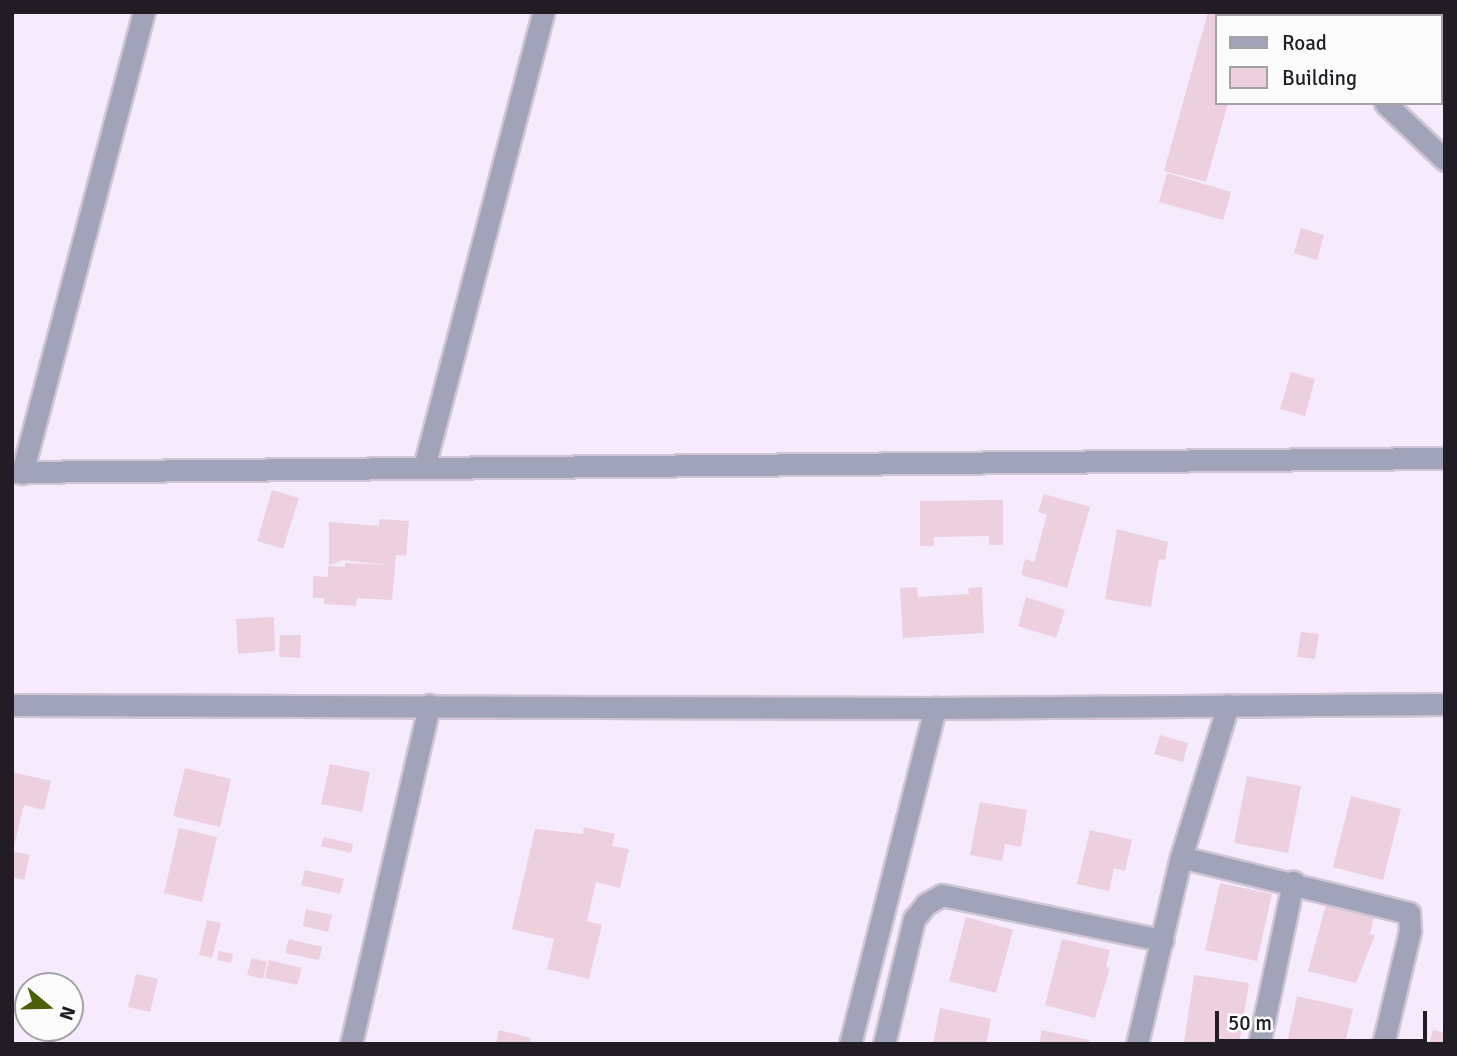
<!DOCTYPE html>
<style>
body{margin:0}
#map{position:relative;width:1457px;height:1056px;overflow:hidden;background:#f6eafd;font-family:Signika,sans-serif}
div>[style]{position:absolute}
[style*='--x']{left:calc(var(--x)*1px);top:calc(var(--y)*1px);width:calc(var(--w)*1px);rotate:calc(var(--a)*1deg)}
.building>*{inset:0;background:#ecd0dd}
.roads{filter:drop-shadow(2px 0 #d0c5d6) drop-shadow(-2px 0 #d0c5d6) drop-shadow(0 2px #d0c5d6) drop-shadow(0 -2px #d0c5d6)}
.minor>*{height:21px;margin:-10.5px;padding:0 10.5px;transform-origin:10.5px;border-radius:10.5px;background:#a1a4b9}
span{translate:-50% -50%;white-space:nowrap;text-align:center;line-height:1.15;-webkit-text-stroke:7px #fcfcfc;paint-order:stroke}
.frame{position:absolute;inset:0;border:14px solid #221c25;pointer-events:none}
.legend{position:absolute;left:1215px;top:14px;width:228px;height:91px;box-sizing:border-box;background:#fcfcfc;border:2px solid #a5a2a6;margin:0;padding:9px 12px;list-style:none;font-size:21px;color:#221c25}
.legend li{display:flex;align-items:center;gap:14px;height:35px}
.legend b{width:35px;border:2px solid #a5a2a6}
.north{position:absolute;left:14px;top:972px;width:70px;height:70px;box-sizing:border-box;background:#fcfcfc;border:2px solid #a5a2a6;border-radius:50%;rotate:109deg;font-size:19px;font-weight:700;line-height:28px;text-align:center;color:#221c25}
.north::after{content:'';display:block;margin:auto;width:24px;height:32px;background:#4a6009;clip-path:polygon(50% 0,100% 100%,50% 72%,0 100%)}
.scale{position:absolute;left:1215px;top:1011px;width:212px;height:32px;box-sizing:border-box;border:4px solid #221c25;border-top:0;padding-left:9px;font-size:21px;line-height:24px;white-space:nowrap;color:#221c25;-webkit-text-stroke:5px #fcfcfc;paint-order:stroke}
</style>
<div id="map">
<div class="building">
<div style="clip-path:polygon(1208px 12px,1252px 12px,1217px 16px,1217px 103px,1228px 103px,1206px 182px,1164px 171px)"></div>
<div style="clip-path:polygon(1167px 173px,1231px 192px,1223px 220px,1159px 202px)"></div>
<div style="clip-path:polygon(1301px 228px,1324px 235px,1317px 260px,1294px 253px)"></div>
<div style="clip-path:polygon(1291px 372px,1315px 379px,1305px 416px,1280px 409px)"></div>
<div style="clip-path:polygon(272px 490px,299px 498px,283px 549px,257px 541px)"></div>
<div style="clip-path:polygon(1044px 494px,1090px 507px,1067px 588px,1021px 575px,1025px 559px,1034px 562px,1047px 515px,1038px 512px)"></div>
<div style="clip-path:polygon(1003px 500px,1003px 545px,989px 545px,989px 536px,934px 537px,934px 546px,920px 546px,920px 501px)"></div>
<div style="clip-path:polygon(379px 519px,409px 521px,406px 556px,396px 555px,392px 600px,357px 598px,356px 606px,324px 604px,324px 598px,313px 598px,313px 576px,328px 577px,328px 566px,345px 567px,345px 563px,387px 565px,343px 560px,329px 565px,329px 522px,379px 526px)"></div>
<div style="clip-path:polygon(1117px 529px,1168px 542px,1165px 560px,1159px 559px,1151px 607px,1105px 599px)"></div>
<div style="clip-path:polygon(917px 587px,918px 597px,969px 594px,968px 588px,982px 587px,984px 633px,903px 638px,900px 588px)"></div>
<div style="clip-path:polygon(1026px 597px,1065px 610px,1056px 638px,1018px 626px)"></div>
<div style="clip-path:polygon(274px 617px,275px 651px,238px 654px,236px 619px)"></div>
<div style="clip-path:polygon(1301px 632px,1319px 634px,1315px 659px,1297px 657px)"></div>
<div style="clip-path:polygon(280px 635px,301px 635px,300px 658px,279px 657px)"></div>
<div style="clip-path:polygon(1160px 735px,1188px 743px,1183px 762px,1154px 754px)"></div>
<div style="clip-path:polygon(330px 764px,370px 772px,362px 812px,321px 804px)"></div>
<div style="clip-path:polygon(185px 768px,231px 779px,220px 827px,173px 816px)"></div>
<div style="clip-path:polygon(12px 772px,51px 781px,44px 810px,24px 805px,13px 850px)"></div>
<div style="clip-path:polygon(1247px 776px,1301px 786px,1288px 853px,1234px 843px)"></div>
<div style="clip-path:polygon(1351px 796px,1401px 809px,1383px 880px,1333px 867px)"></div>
<div style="clip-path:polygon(980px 802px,1027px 810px,1021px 847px,1005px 844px,1002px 861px,970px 855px)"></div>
<div style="clip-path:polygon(584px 827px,615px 834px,612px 846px,629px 849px,620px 888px,596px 882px,587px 921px,602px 925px,589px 979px,547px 969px,554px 939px,512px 929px,535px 829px,583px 834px)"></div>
<div style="clip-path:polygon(179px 828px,217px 837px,202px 902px,164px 893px)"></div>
<div style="clip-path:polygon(1090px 830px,1132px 840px,1125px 871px,1114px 868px,1109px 891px,1077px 884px)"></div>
<div style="clip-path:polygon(324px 837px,353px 844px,351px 853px,321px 846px)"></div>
<div style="clip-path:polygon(12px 851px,30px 855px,24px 880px,12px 877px)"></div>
<div style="clip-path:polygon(305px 870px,344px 879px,340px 894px,301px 885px)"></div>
<div style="clip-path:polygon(1220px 883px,1272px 894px,1257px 961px,1205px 950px)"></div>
<div style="clip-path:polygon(1326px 905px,1374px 918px,1370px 934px,1375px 935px,1356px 983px,1308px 971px)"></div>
<div style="clip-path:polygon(306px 909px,332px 915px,328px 932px,303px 926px)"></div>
<div style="clip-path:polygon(966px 917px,1013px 930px,996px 993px,949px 981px)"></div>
<div style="clip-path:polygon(207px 920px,221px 923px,212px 958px,199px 955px)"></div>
<div style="clip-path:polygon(289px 939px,322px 947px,319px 960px,285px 953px)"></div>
<div style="clip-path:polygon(1062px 939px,1110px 950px,1106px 967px,1110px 968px,1095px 1018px,1045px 1005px)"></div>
<div style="clip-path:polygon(219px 951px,233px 954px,231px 963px,217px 960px)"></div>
<div style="clip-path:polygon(252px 958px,267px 962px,263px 979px,247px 975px)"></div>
<div style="clip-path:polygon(269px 960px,302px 968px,297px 985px,265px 978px)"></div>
<div style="clip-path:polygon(136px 974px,158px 979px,150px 1012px,128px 1007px)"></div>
<div style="clip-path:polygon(1194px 975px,1249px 983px,1239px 1044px,1184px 1042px)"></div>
<div style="clip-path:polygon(1297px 996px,1353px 1009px,1345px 1044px,1287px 1044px)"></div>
<div style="clip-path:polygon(940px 1008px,991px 1019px,986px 1044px,933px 1044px)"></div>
<div style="clip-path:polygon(499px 1030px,531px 1038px,529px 1044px,496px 1044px)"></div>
<div style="clip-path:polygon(1042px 1030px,1089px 1040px,1089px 1044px,1039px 1044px)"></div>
<div style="clip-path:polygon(1433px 1030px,1445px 1033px,1445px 1044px,1429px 1044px)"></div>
</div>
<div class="roads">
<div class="minor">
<div style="--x:1291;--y:12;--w:5;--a:53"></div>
<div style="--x:1385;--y:103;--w:83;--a:43.5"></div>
<div style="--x:424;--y:467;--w:470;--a:-75.3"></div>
<div style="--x:12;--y:472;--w:1433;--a:-0.56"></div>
<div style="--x:22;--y:473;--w:477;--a:-75.2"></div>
<div style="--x:12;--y:705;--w:923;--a:0.19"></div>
<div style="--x:935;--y:708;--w:510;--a:-0.45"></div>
<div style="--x:1181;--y:857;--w:235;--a:13.8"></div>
<div style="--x:1409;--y:913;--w:18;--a:87"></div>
<div style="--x:1410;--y:931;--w:116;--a:103.4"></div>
<div style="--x:351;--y:1044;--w:348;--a:-77"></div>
<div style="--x:850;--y:1044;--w:347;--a:-75.8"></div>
<div style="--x:884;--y:1044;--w:129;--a:-76.5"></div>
<div style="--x:914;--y:919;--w:19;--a:-51"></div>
<div style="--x:926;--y:904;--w:18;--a:-29"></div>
<div style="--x:942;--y:895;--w:225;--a:11.6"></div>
<div style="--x:1137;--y:1044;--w:192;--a:-76.8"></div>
<div style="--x:1181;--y:857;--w:159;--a:-72.8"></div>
<div style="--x:1259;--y:1044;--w:166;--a:-78.1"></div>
</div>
</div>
<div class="frame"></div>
<ul class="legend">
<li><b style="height:9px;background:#a1a4b9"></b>Road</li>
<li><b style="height:19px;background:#ecd0dd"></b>Building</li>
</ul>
<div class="north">N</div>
<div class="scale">50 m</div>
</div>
